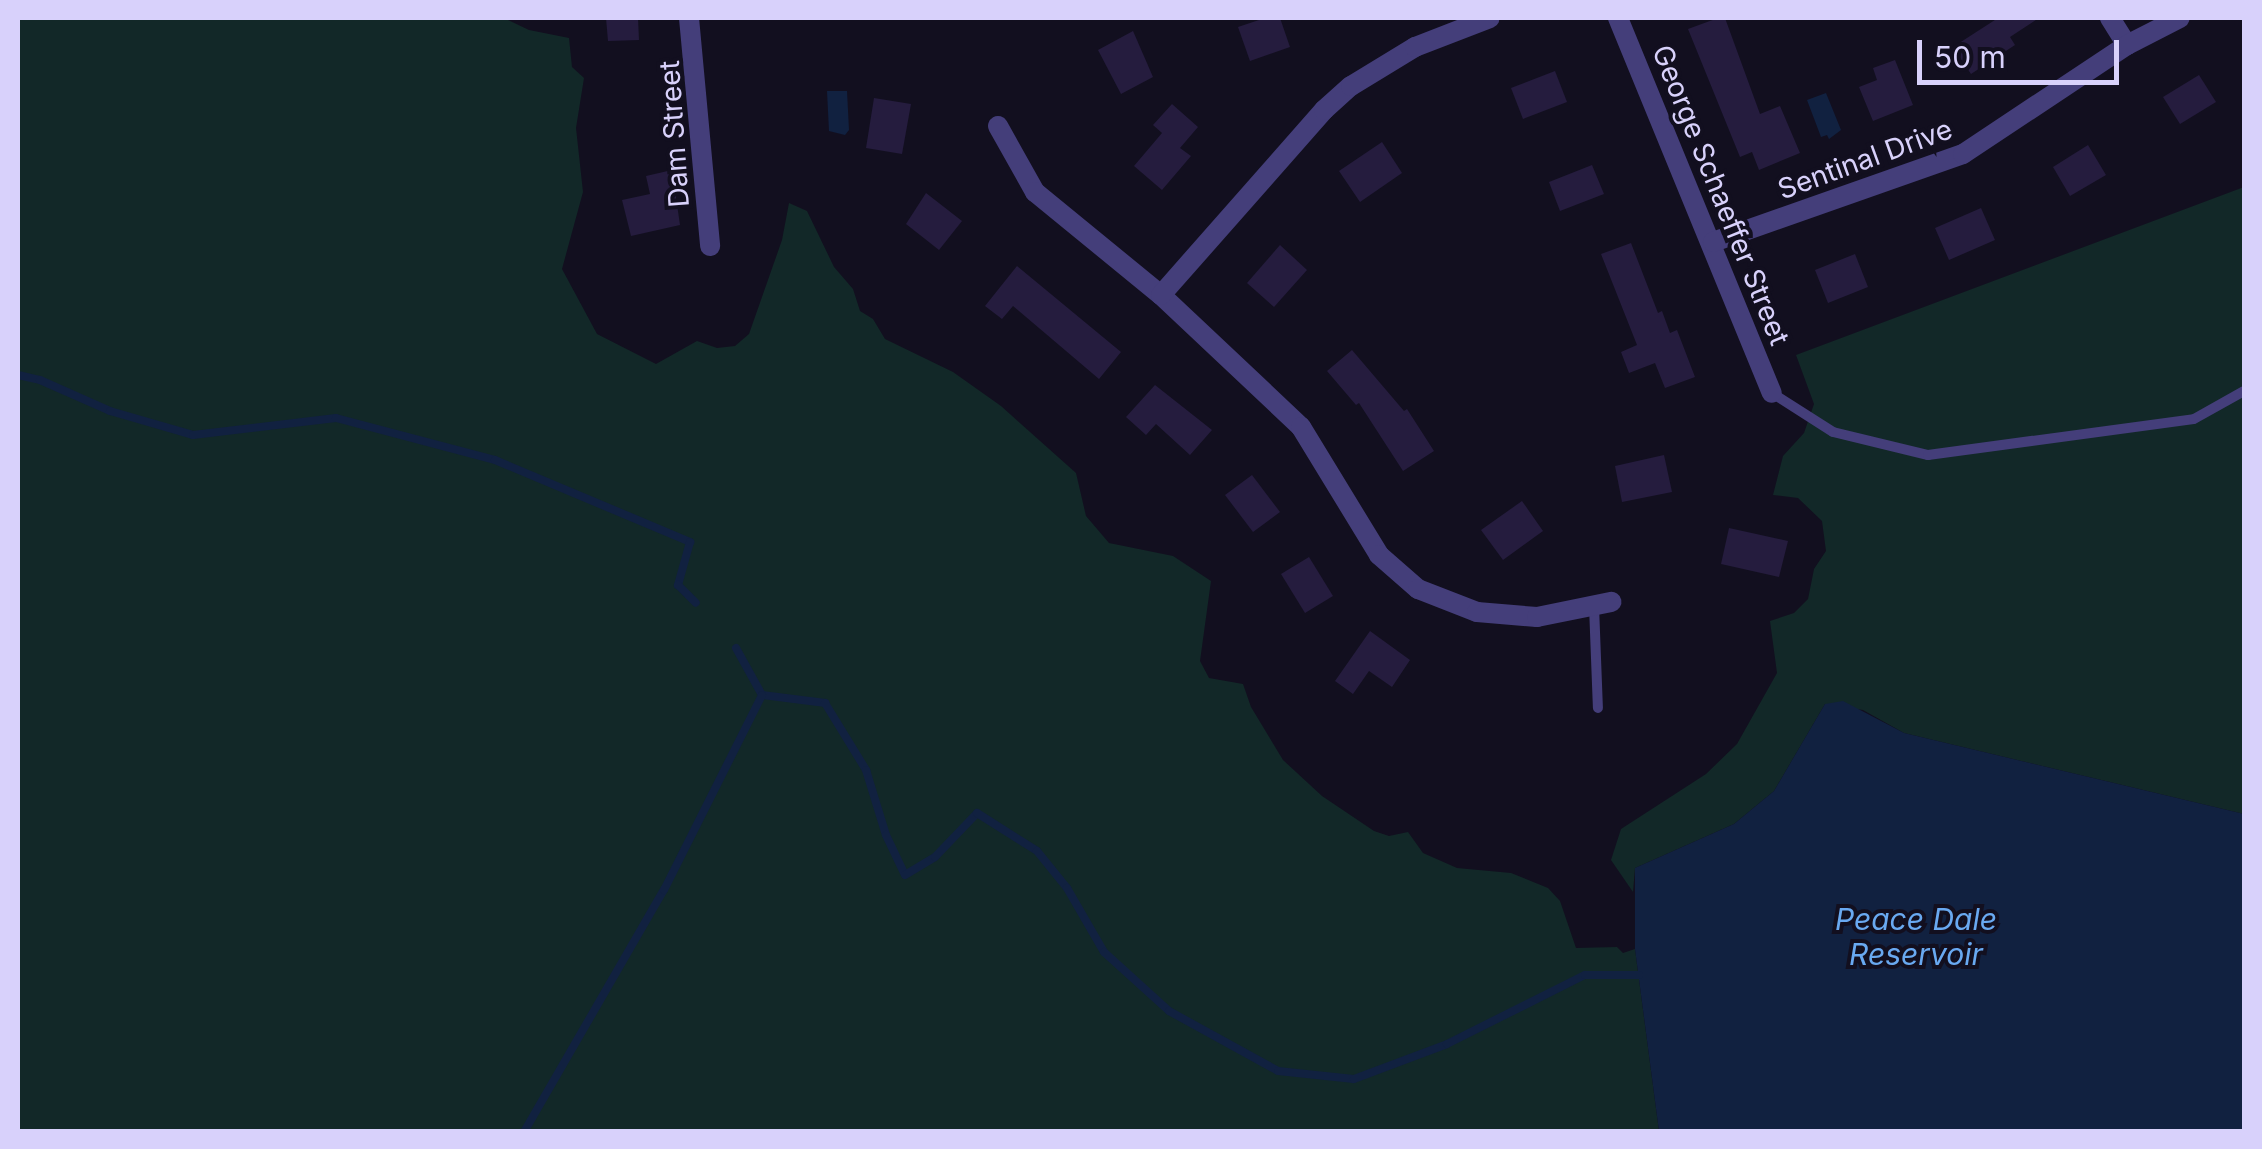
<!DOCTYPE html>
<style>
body{margin:0}
#map{position:relative;width:2262px;height:1149px;overflow:hidden;background:#120f1f;font-family:Inter,sans-serif}
div>[style]{position:absolute}
[style*='--x']{left:calc(var(--x)*1px);top:calc(var(--y)*1px);width:calc(var(--w)*1px);rotate:calc(var(--a)*1deg)}
.green>*{inset:0;background:#122828}
.water>*{inset:0;background:#112140}
.stream>*{height:8px;margin:-4px;padding:0 4px;transform-origin:4px;border-radius:4px;background:#112140}
.building>*{inset:0;background:#251c3e}
.service>*{height:10px;margin:-5px;padding:0 5px;transform-origin:5px;border-radius:5px;background:#443e7a}
.minor>*{height:20px;margin:-10px;padding:0 10px;transform-origin:10px;border-radius:10px;background:#443e7a}
span{translate:-50% -50%;white-space:nowrap;text-align:center;line-height:1.15;-webkit-text-stroke:8px #120f1f;paint-order:stroke}
.street-label{font-size:28px;color:#d8d1fb}
.water-label{font-size:30px;color:#69a9f1;font-style:italic}
.frame{position:absolute;inset:0;border:20px solid #d8d1fb;pointer-events:none}
.scale{position:absolute;left:1917px;top:40px;width:202px;height:45px;box-sizing:border-box;border:5px solid #d8d1fb;border-top:0;padding-left:12px;font-size:30px;line-height:35px;white-space:nowrap;color:#d8d1fb;-webkit-text-stroke:8px #120f1f;paint-order:stroke}
</style>
<div id="map">
<div class="green">
<div style="clip-path:polygon(18px 18px,504px 18px,529px 30px,569px 38px,572px 67px,584px 78px,576px 128px,583px 192px,562px 269px,597px 334px,656px 364px,697px 341px,717px 348px,735px 346px,749px 334px,782px 240px,789px 203px,807px 211px,834px 267px,853px 289px,860px 311px,873px 319px,885px 339px,953px 372px,1001px 406px,1076px 473px,1086px 516px,1109px 543px,1173px 556px,1211px 581px,1200px 661px,1209px 678px,1243px 684px,1251px 707px,1283px 760px,1322px 796px,1374px 831px,1389px 836px,1408px 832px,1423px 853px,1457px 868px,1511px 873px,1548px 888px,1560px 901px,1576px 948px,1617px 947px,1623px 953px,1635px 949px,1659px 1131px,18px 1131px)"></div>
<div style="clip-path:polygon(2244px 187px,2244px 814px,1904px 733px,1863px 710px,1825px 704px,1774px 791px,1734px 824px,1635px 868px,1633px 892px,1611px 860px,1621px 829px,1706px 774px,1737px 744px,1777px 673px,1770px 621px,1794px 613px,1808px 599px,1814px 569px,1826px 551px,1822px 521px,1798px 498px,1773px 495px,1783px 456px,1804px 433px,1814px 404px,1796px 355px)"></div>
</div>
<div class="water">
<div style="clip-path:polygon(827px 91px,847px 91px,849px 130px,845px 135px,829px 131px)"></div>
<div style="clip-path:polygon(1826px 93px,1841px 130px,1829px 139px,1827px 135px,1821px 137px,1807px 100px)"></div>
<div style="clip-path:polygon(1843px 701px,1904px 733px,2244px 814px,2244px 1131px,1659px 1131px,1635px 949px,1635px 868px,1734px 824px,1774px 791px,1825px 704px)"></div>
</div>
<div class="stream">
<div style="--x:18;--y:375;--w:23;--a:13"></div>
<div style="--x:40;--y:380;--w:77;--a:23.9"></div>
<div style="--x:110;--y:411;--w:86;--a:16.1"></div>
<div style="--x:193;--y:435;--w:144;--a:-6.8"></div>
<div style="--x:336;--y:418;--w:164;--a:14.8"></div>
<div style="--x:495;--y:460;--w:212;--a:22.8"></div>
<div style="--x:690;--y:542;--w:45;--a:105.6"></div>
<div style="--x:678;--y:585;--w:25;--a:45"></div>
<div style="--x:736;--y:648;--w:54;--a:61"></div>
<div style="--x:762;--y:695;--w:64;--a:7.2"></div>
<div style="--x:825;--y:703;--w:79;--a:58.5"></div>
<div style="--x:866;--y:770;--w:68;--a:72.9"></div>
<div style="--x:886;--y:835;--w:44;--a:64.6"></div>
<div style="--x:905;--y:875;--w:35;--a:-31"></div>
<div style="--x:935;--y:857;--w:61;--a:-46.3"></div>
<div style="--x:977;--y:813;--w:71;--a:32.3"></div>
<div style="--x:1037;--y:851;--w:48;--a:51"></div>
<div style="--x:1067;--y:888;--w:74;--a:60"></div>
<div style="--x:1104;--y:952;--w:88;--a:42.2"></div>
<div style="--x:1169;--y:1011;--w:124;--a:28.8"></div>
<div style="--x:1278;--y:1071;--w:76;--a:6"></div>
<div style="--x:1354;--y:1079;--w:99;--a:-20.6"></div>
<div style="--x:1447;--y:1044;--w:154;--a:-26.6"></div>
<div style="--x:1585;--y:975;--w:54;--a:0"></div>
<div style="--x:524;--y:1132;--w:280;--a:-60"></div>
<div style="--x:664;--y:890;--w:218;--a:-63.3"></div>
</div>
<div class="building">
<div style="clip-path:polygon(606px 18px,638px 18px,639px 40px,608px 41px)"></div>
<div style="clip-path:polygon(1265px 18px,1280px 18px,1290px 47px,1250px 61px,1238px 27px)"></div>
<div style="clip-path:polygon(1718px 18px,1725px 18px,1760px 114px,1780px 106px,1800px 153px,1759px 170px,1752px 152px,1740px 157px,1688px 29px)"></div>
<div style="clip-path:polygon(1998px 18px,2039px 18px,2010px 37px,2015px 45px,1971px 74px,1953px 47px)"></div>
<div style="clip-path:polygon(1133px 31px,1153px 77px,1121px 94px,1098px 50px)"></div>
<div style="clip-path:polygon(1895px 60px,1913px 105px,1873px 121px,1859px 87px,1877px 80px,1873px 68px)"></div>
<div style="clip-path:polygon(1555px 71px,1567px 102px,1523px 119px,1511px 88px)"></div>
<div style="clip-path:polygon(2199px 75px,2216px 102px,2180px 124px,2163px 97px)"></div>
<div style="clip-path:polygon(874px 98px,911px 104px,902px 154px,866px 148px)"></div>
<div style="clip-path:polygon(1172px 104px,1198px 127px,1180px 148px,1191px 156px,1162px 190px,1134px 166px,1162px 133px,1153px 125px)"></div>
<div style="clip-path:polygon(1382px 142px,1402px 173px,1360px 202px,1339px 171px)"></div>
<div style="clip-path:polygon(2088px 145px,2106px 175px,2070px 196px,2053px 167px)"></div>
<div style="clip-path:polygon(1592px 165px,1604px 194px,1560px 211px,1549px 182px)"></div>
<div style="clip-path:polygon(672px 170px,680px 225px,631px 236px,622px 200px,650px 194px,646px 176px)"></div>
<div style="clip-path:polygon(926px 193px,962px 221px,939px 250px,906px 224px)"></div>
<div style="clip-path:polygon(1981px 208px,1995px 240px,1949px 260px,1935px 228px)"></div>
<div style="clip-path:polygon(1631px 243px,1658px 313px,1662px 311px,1670px 333px,1677px 330px,1695px 377px,1665px 388px,1655px 363px,1629px 373px,1621px 352px,1637px 345px,1601px 254px)"></div>
<div style="clip-path:polygon(1280px 245px,1307px 270px,1274px 307px,1247px 283px)"></div>
<div style="clip-path:polygon(1855px 254px,1868px 287px,1828px 303px,1815px 270px)"></div>
<div style="clip-path:polygon(1017px 266px,1121px 352px,1099px 379px,1013px 306px,1002px 319px,985px 306px)"></div>
<div style="clip-path:polygon(1352px 350px,1404px 411px,1407px 409px,1434px 451px,1403px 471px,1359px 403px,1356px 405px,1327px 371px)"></div>
<div style="clip-path:polygon(1155px 385px,1212px 430px,1190px 455px,1156px 424px,1146px 435px,1126px 417px)"></div>
<div style="clip-path:polygon(1664px 455px,1672px 492px,1622px 502px,1615px 466px)"></div>
<div style="clip-path:polygon(1252px 475px,1280px 512px,1253px 532px,1225px 495px)"></div>
<div style="clip-path:polygon(1522px 501px,1543px 531px,1503px 560px,1481px 530px)"></div>
<div style="clip-path:polygon(1729px 528px,1788px 541px,1779px 577px,1721px 564px)"></div>
<div style="clip-path:polygon(1309px 557px,1333px 596px,1305px 613px,1281px 574px)"></div>
<div style="clip-path:polygon(1370px 631px,1410px 660px,1392px 687px,1369px 671px,1353px 694px,1335px 681px)"></div>
</div>
<div class="service">
<div style="--x:1772;--y:393;--w:72;--a:32.6"></div>
<div style="--x:1833;--y:432;--w:98;--a:13.6"></div>
<div style="--x:1928;--y:455;--w:268;--a:-7.7"></div>
<div style="--x:2194;--y:419;--w:57;--a:-29.2"></div>
<div style="--x:1594;--y:606;--w:102;--a:87.8"></div>
</div>
<div class="minor">
<div style="--x:689;--y:18;--w:229;--a:84.7"></div>
<div style="--x:1618;--y:18;--w:405;--a:67.7"></div>
<div style="--x:2110;--y:18;--w:32;--a:58"></div>
<div style="--x:998;--y:126;--w:76;--a:60.7"></div>
<div style="--x:1035;--y:192;--w:163;--a:39.3"></div>
<div style="--x:1161;--y:295;--w:192;--a:43.3"></div>
<div style="--x:1301;--y:427;--w:150;--a:58.6"></div>
<div style="--x:1379;--y:555;--w:52;--a:41.1"></div>
<div style="--x:1418;--y:589;--w:63;--a:21.3"></div>
<div style="--x:1477;--y:612;--w:60;--a:4.8"></div>
<div style="--x:1537;--y:617;--w:76;--a:-11.5"></div>
<div style="--x:1713;--y:242;--w:265;--a:-19.4"></div>
<div style="--x:1963;--y:154;--w:197;--a:-33.6"></div>
<div style="--x:2127;--y:45;--w:59;--a:-27"></div>
<div style="--x:1161;--y:295;--w:247;--a:-48.6"></div>
<div style="--x:1324;--y:110;--w:36;--a:-42"></div>
<div style="--x:1351;--y:86;--w:75;--a:-31.4"></div>
<div style="--x:1415;--y:47;--w:80;--a:-21.1"></div>
</div>
<div class="street-label">
<span style="left:674px;top:134px;rotate:-94deg">Dam Street</span>
<span style="left:1865px;top:159px;rotate:-20deg">Sentinal Drive</span>
<span style="left:1721px;top:195px;rotate:68deg">George Schaeffer Street</span>
</div>
<div class="water-label">
<span style="left:1916px;top:936px">Peace Dale<br>Reservoir</span>
</div>
<div class="frame"></div>
<div class="scale">50 m</div>
</div>
